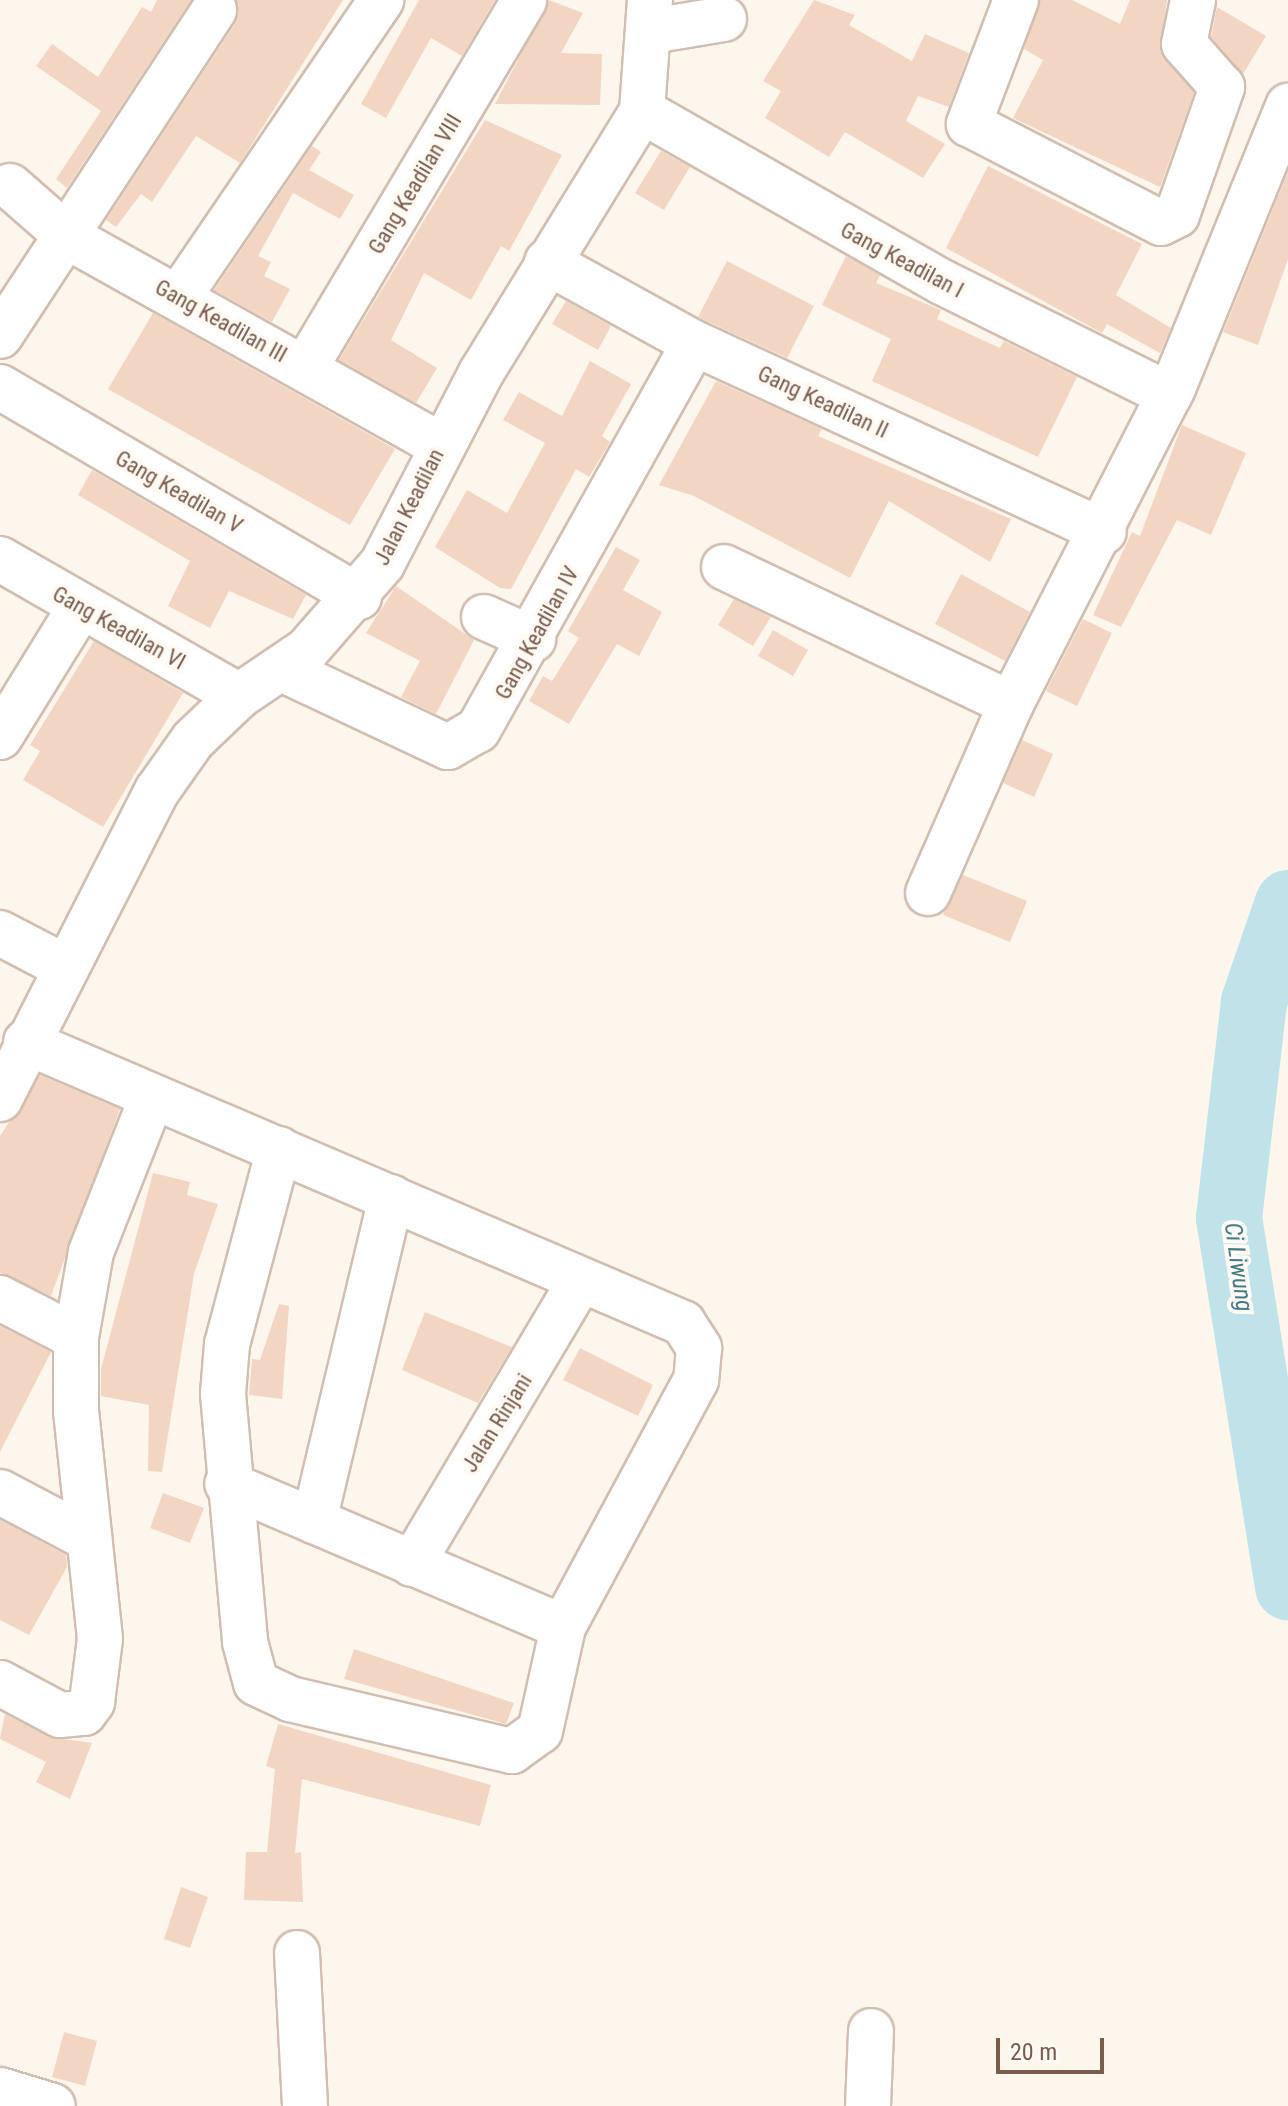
<!DOCTYPE html>
<style>
body{margin:0}
#map{position:relative;width:1288px;height:2106px;overflow:hidden;background:#fdf6ec;font-family:"Roboto Condensed",sans-serif}
div>[style]{position:absolute}
[style*='--x']{left:calc(var(--x)*1px);top:calc(var(--y)*1px);width:calc(var(--w)*1px);rotate:calc(var(--a)*1deg)}
.river>*{height:66px;margin:-33px;padding:0 33px;transform-origin:33px;border-radius:33px;background:#bfe3e8}
.building>*{inset:0;background:#f3d5c3}
.roads{filter:drop-shadow(2px 0 #d1beb0) drop-shadow(-2px 0 #d1beb0) drop-shadow(0 2px #d1beb0) drop-shadow(0 -2px #d1beb0)}
.minor>*{height:44px;margin:-22px;padding:0 22px;transform-origin:22px;border-radius:22px;background:#fff}
span{translate:-50% -50%;white-space:nowrap;text-align:center;line-height:1.15;-webkit-text-stroke:8px #fffaf3;paint-order:stroke}
.street-label{font-size:22px;color:#7a5c4d}
.water-label{font-size:24px;color:#437c86;font-style:italic}
.scale{position:absolute;left:996px;top:2038px;width:108px;height:36px;box-sizing:border-box;border:4px solid #7a5c4d;border-top:0;padding-left:10px;font-size:24px;line-height:28px;white-space:nowrap;color:#7a5c4d;-webkit-text-stroke:6px #fffaf3;paint-order:stroke}
</style>
<div id="map">
<div class="river">
<div style="--x:1288;--y:903;--w:105;--a:109"></div>
<div style="--x:1254;--y:1002;--w:217;--a:96.6"></div>
<div style="--x:1229;--y:1218;--w:374;--a:80.9"></div>
</div>
<div class="building">
<div style="clip-path:polygon(157px 0,191px 0,67px 188px,56px 179px,101px 111px,36px 66px,52px 44px,98px 77px,142px 7px,151px 12px)"></div>
<div style="clip-path:polygon(237px 0,343px 0,240px 163px,196px 136px,152px 202px,141px 194px,116px 227px,106px 220px,235px 24px)"></div>
<div style="clip-path:polygon(419px 0,495px 0,462px 56px,431px 38px,386px 118px,361px 104px)"></div>
<div style="clip-path:polygon(549px 0,583px 13px,561px 53px,602px 54px,600px 105px,495px 104px)"></div>
<div style="clip-path:polygon(814px 0,855px 15px,849px 25px,912px 61px,925px 34px,969px 53px,949px 107px,918px 96px,906px 121px,945px 144px,923px 178px,845px 132px,829px 157px,765px 118px,781px 91px,763px 81px)"></div>
<div style="clip-path:polygon(1040px 0,1072px 0,1120px 24px,1130px 0,1167px 0,1160px 51px,1194px 93px,1160px 187px,1013px 118px,1043px 60px,1024px 49px)"></div>
<div style="clip-path:polygon(1217px 7px,1266px 36px,1243px 74px,1211px 37px)"></div>
<div style="clip-path:polygon(485px 120px,562px 155px,509px 251px,501px 246px,471px 300px,424px 273px,391px 340px,437px 368px,416px 403px,339px 360px)"></div>
<div style="clip-path:polygon(312px 146px,321px 152px,309px 170px,354px 195px,340px 219px,293px 193px,258px 256px,271px 262px,264px 276px,290px 289px,272px 322px,214px 290px)"></div>
<div style="clip-path:polygon(661px 151px,690px 167px,664px 210px,635px 193px)"></div>
<div style="clip-path:polygon(988px 166px,1142px 244px,1116px 295px,1171px 328px,1160px 353px,1107px 324px,1102px 333px,946px 248px)"></div>
<div style="clip-path:polygon(1288px 172px,1288px 259px,1258px 345px,1223px 332px)"></div>
<div style="clip-path:polygon(846px 256px,880px 275px,876px 283px,941px 310px,937px 319px,1000px 348px,1004px 341px,1077px 377px,1038px 457px,872px 381px,891px 339px,822px 305px)"></div>
<div style="clip-path:polygon(727px 261px,814px 306px,787px 358px,698px 317px)"></div>
<div style="clip-path:polygon(566px 301px,611px 326px,598px 350px,552px 324px)"></div>
<div style="clip-path:polygon(153px 313px,395px 449px,350px 525px,108px 389px)"></div>
<div style="clip-path:polygon(590px 361px,631px 384px,602px 436px,610px 442px,589px 477px,576px 469px,511px 589px,500px 588px,435px 547px,467px 490px,507px 513px,545px 443px,503px 420px,519px 392px,562px 416px)"></div>
<div style="clip-path:polygon(716px 381px,822px 429px,818px 436px,1011px 519px,990px 562px,889px 501px,850px 578px,694px 496px,659px 485px)"></div>
<div style="clip-path:polygon(1182px 425px,1246px 453px,1211px 535px,1177px 520px,1121px 627px,1093px 615px,1132px 532px,1140px 536px)"></div>
<div style="clip-path:polygon(92px 470px,306px 595px,293px 619px,229px 591px,210px 628px,168px 606px,190px 561px,78px 495px)"></div>
<div style="clip-path:polygon(616px 547px,640px 560px,623px 590px,662px 612px,639px 656px,617px 644px,569px 724px,529px 701px,543px 676px,552px 681px,579px 638px,568px 631px)"></div>
<div style="clip-path:polygon(961px 574px,1030px 612px,1005px 661px,935px 624px)"></div>
<div style="clip-path:polygon(396px 586px,474px 640px,436px 714px,401px 697px,420px 661px,366px 633px)"></div>
<div style="clip-path:polygon(734px 599px,771px 617px,753px 646px,718px 625px)"></div>
<div style="clip-path:polygon(1083px 619px,1112px 633px,1077px 706px,1046px 691px)"></div>
<div style="clip-path:polygon(773px 630px,808px 650px,793px 676px,758px 656px)"></div>
<div style="clip-path:polygon(94px 641px,183px 693px,103px 827px,23px 780px,40px 751px,30px 745px)"></div>
<div style="clip-path:polygon(1022px 740px,1053px 754px,1034px 797px,1003px 783px)"></div>
<div style="clip-path:polygon(963px 875px,1027px 901px,1010px 942px,943px 915px)"></div>
<div style="clip-path:polygon(40px 1075px,120px 1109px,51px 1296px,0 1273px,0 1136px)"></div>
<div style="clip-path:polygon(153px 1173px,190px 1182px,187px 1195px,218px 1204px,194px 1274px,162px 1472px,148px 1471px,149px 1405px,101px 1396px,101px 1369px)"></div>
<div style="clip-path:polygon(279px 1304px,289px 1306px,282px 1399px,249px 1395px,252px 1359px,260px 1360px)"></div>
<div style="clip-path:polygon(425px 1312px,512px 1347px,478px 1403px,402px 1370px)"></div>
<div style="clip-path:polygon(0 1326px,51px 1352px,0 1452px)"></div>
<div style="clip-path:polygon(580px 1348px,653px 1385px,638px 1416px,563px 1380px)"></div>
<div style="clip-path:polygon(163px 1493px,204px 1508px,190px 1543px,150px 1528px)"></div>
<div style="clip-path:polygon(0 1520px,66px 1555px,67px 1567px,29px 1635px,0 1620px)"></div>
<div style="clip-path:polygon(354px 1649px,514px 1703px,506px 1724px,344px 1679px)"></div>
<div style="clip-path:polygon(5px 1714px,49px 1737px,92px 1743px,70px 1799px,36px 1782px,46px 1762px,0 1739px)"></div>
<div style="clip-path:polygon(278px 1724px,491px 1785px,480px 1826px,302px 1779px,295px 1853px,301px 1852px,303px 1902px,244px 1900px,246px 1852px,267px 1852px,275px 1769px,266px 1766px)"></div>
<div style="clip-path:polygon(181px 1887px,208px 1897px,190px 1948px,164px 1939px)"></div>
<div style="clip-path:polygon(64px 2032px,97px 2041px,85px 2086px,52px 2077px)"></div>
</div>
<div class="roads">
<div class="minor">
<div style="--x:1016;--y:0;--w:133;--a:110.8"></div>
<div style="--x:969;--y:124;--w:216;--a:27.3"></div>
<div style="--x:1161;--y:223;--w:18;--a:-27"></div>
<div style="--x:1177;--y:215;--w:136;--a:-70.6"></div>
<div style="--x:1222;--y:87;--w:57;--a:-131.5"></div>
<div style="--x:1184;--y:44;--w:45;--a:-78.4"></div>
<div style="--x:652;--y:31;--w:73;--a:-9.5"></div>
<div style="--x:642;--y:111;--w:345;--a:29.7"></div>
<div style="--x:942;--y:282;--w:254;--a:26.4"></div>
<div style="--x:10;--y:186;--w:77;--a:41.3"></div>
<div style="--x:68;--y:237;--w:426;--a:29.2"></div>
<div style="--x:547;--y:262;--w:168;--a:28.9"></div>
<div style="--x:694;--y:343;--w:451;--a:24.7"></div>
<div style="--x:178;--y:298;--w:361;--a:-55.7"></div>
<div style="--x:0;--y:336;--w:390;--a:-56.7"></div>
<div style="--x:305;--y:368;--w:428;--a:-59.2"></div>
<div style="--x:0;--y:387;--w:416;--a:30.3"></div>
<div style="--x:0;--y:559;--w:275;--a:29.8"></div>
<div style="--x:724;--y:567;--w:318;--a:25.5"></div>
<div style="--x:484;--y:617;--w:54;--a:24.2"></div>
<div style="--x:284;--y:670;--w:181;--a:25.2"></div>
<div style="--x:448;--y:747;--w:34;--a:-30"></div>
<div style="--x:478;--y:730;--w:443;--a:-60.8"></div>
<div style="--x:0;--y:737;--w:150;--a:-58.3"></div>
<div style="--x:928;--y:893;--w:206;--a:-66.3"></div>
<div style="--x:1011;--y:704;--w:355;--a:-62.9"></div>
<div style="--x:1173;--y:388;--w:305;--a:-67.8"></div>
<div style="--x:0;--y:933;--w:71;--a:27.6"></div>
<div style="--x:26;--y:1042;--w:715;--a:23.16"></div>
<div style="--x:683;--y:1323;--w:30;--a:57"></div>
<div style="--x:699;--y:1348;--w:32;--a:95"></div>
<div style="--x:696;--y:1380;--w:281;--a:118.3"></div>
<div style="--x:563;--y:1627;--w:365;--a:-156.9"></div>
<div style="--x:0;--y:1099;--w:346;--a:-63"></div>
<div style="--x:157;--y:791;--w:62;--a:-54.8"></div>
<div style="--x:193;--y:740;--w:64;--a:-43.7"></div>
<div style="--x:239;--y:696;--w:82;--a:-34.1"></div>
<div style="--x:307;--y:650;--w:114;--a:-48.9"></div>
<div style="--x:382;--y:564;--w:215;--a:-62.6"></div>
<div style="--x:481;--y:373;--w:308;--a:-58.4"></div>
<div style="--x:642;--y:111;--w:111;--a:-85.9"></div>
<div style="--x:279;--y:1149;--w:202;--a:104.9"></div>
<div style="--x:227;--y:1344;--w:50;--a:94.6"></div>
<div style="--x:223;--y:1394;--w:249;--a:84.9"></div>
<div style="--x:245;--y:1642;--w:42;--a:75"></div>
<div style="--x:256;--y:1683;--w:38;--a:25"></div>
<div style="--x:290;--y:1699;--w:228;--a:13.2"></div>
<div style="--x:512;--y:1751;--w:34;--a:-36"></div>
<div style="--x:540;--y:1731;--w:107;--a:-77.5"></div>
<div style="--x:0;--y:1298;--w:85;--a:27.2"></div>
<div style="--x:0;--y:1492;--w:101;--a:27.8"></div>
<div style="--x:314;--y:1521;--w:333;--a:-76.6"></div>
<div style="--x:412;--y:1564;--w:329;--a:-59.3"></div>
<div style="--x:0;--y:1683;--w:68;--a:28.1"></div>
<div style="--x:60;--y:1715;--w:24;--a:-5"></div>
<div style="--x:84;--y:1713;--w:14;--a:-54"></div>
<div style="--x:92;--y:1702;--w:64;--a:-82.8"></div>
<div style="--x:100;--y:1639;--w:228;--a:-96"></div>
<div style="--x:76;--y:1412;--w:75;--a:-90"></div>
<div style="--x:76;--y:1337;--w:86;--a:-80"></div>
<div style="--x:91;--y:1252;--w:167;--a:-68.5"></div>
<div style="--x:297;--y:1953;--w:153;--a:87"></div>
<div style="--x:0;--y:2090;--w:55;--a:16.8"></div>
<div style="--x:868;--y:2106;--w:75;--a:-87.7"></div>
</div>
</div>
<div class="street-label">
<span style="left:415px;top:184px;rotate:-59deg">Gang Keadilan VIII</span>
<span style="left:902px;top:260px;rotate:28deg">Gang Keadilan I</span>
<span style="left:221px;top:321px;rotate:29deg">Gang Keadilan III</span>
<span style="left:823px;top:402px;rotate:25deg">Gang Keadilan II</span>
<span style="left:179px;top:492px;rotate:30deg">Gang Keadilan V</span>
<span style="left:409px;top:507px;rotate:-63deg">Jalan Keadilan</span>
<span style="left:119px;top:628px;rotate:29deg">Gang Keadilan VI</span>
<span style="left:537px;top:633px;rotate:-61deg">Gang Keadilan IV</span>
<span style="left:497px;top:1423px;rotate:-58deg">Jalan Rinjani</span>
</div>
<div class="water-label">
<span style="left:1238px;top:1267px;rotate:82deg">Ci Liwung</span>
</div>
<div class="scale">20 m</div>
</div>
